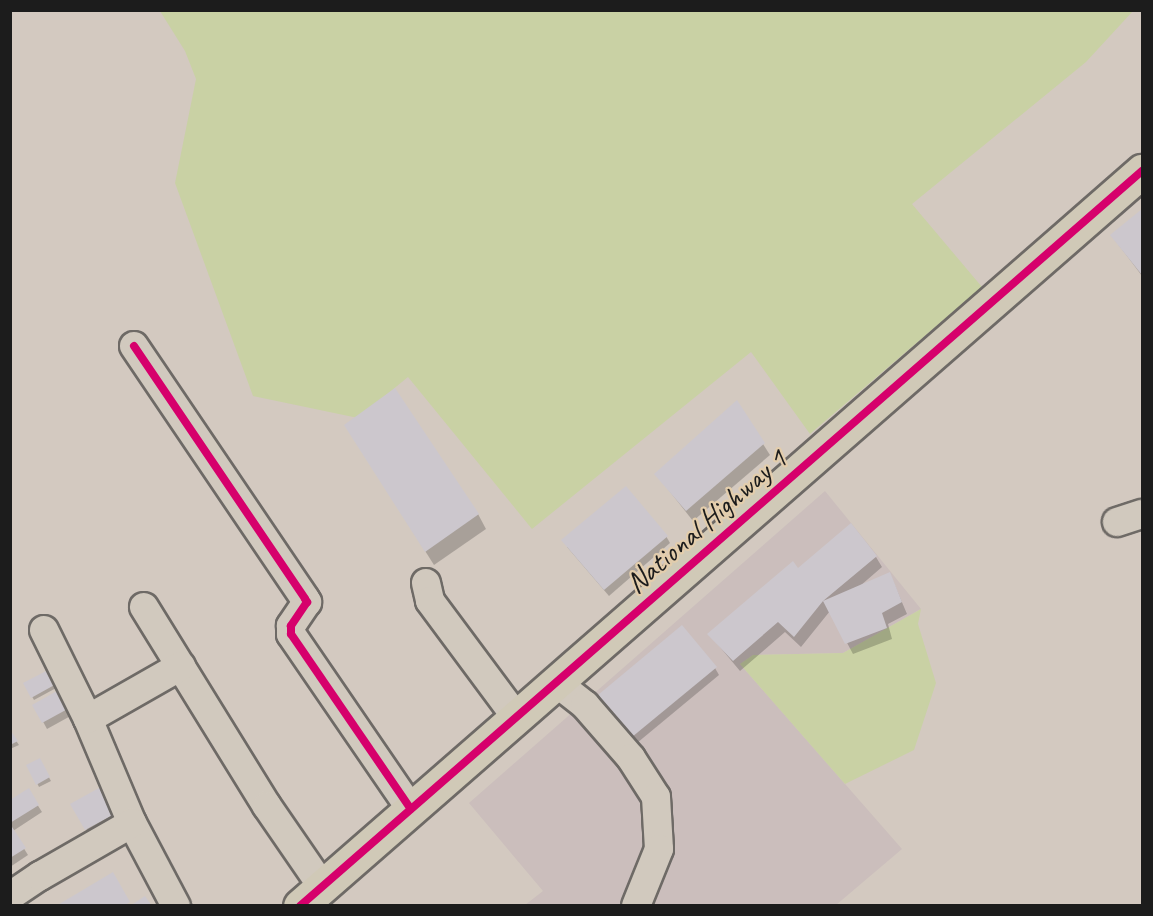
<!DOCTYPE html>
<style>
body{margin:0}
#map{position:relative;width:1153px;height:916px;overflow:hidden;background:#d3c9c0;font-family:Caveat,sans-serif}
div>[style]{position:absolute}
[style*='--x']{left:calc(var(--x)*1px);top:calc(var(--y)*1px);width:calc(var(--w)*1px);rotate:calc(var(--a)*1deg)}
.built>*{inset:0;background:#cbbebc}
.green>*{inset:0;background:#c9d1a4}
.shadow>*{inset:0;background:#0003}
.building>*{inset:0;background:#ccc7cd}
.roads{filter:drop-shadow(2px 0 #6e6a66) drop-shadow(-2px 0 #6e6a66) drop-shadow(0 2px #6e6a66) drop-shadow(0 -2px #6e6a66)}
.minor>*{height:28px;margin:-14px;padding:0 14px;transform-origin:14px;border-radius:14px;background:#d1c9be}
.highway>*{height:33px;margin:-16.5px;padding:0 16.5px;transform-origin:16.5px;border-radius:16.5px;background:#d0c9b7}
.cycleway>*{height:8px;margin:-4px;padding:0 4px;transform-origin:4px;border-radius:4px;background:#d6006c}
span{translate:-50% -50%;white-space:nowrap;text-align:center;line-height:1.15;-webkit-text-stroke:4.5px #e3cdac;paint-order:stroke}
.street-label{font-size:30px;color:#1c1c1c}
.frame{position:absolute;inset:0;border:12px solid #1c1c1c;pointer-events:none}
</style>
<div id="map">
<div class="built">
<div style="clip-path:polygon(825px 491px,921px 609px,843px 653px,753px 655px,740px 664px,902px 849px,836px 905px,525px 905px,543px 891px,469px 803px)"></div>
</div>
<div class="green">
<div style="clip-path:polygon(160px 11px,1133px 11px,1086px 62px,912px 204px,982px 287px,810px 434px,751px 352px,532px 529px,408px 377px,358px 418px,253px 396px,175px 183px,196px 79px,185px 51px)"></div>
<div style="clip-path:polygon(921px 609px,918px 624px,936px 683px,914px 750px,845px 784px,740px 664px,753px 655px,843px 653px)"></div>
</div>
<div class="shadow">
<div style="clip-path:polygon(1142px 211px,1142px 276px,1112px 236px)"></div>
<div style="clip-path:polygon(355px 440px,478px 514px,486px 529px,434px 565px)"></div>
<div style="clip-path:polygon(763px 444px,770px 455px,693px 521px,656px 474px)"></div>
<div style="clip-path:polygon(666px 536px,670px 543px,609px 596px,567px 547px)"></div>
<div style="clip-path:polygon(876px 557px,882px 567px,860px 586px,890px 574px,907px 614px,888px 624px,892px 639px,853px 654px,830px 611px,801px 647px,785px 632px,740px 671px,709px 634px,798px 570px)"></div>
<div style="clip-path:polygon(715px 668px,719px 675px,637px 743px,604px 702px)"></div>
<div style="clip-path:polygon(50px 671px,58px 687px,34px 700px,25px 684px)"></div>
<div style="clip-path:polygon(63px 689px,76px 713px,47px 729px,34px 705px)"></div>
<div style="clip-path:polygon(10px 732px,19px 745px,10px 749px)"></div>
<div style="clip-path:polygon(39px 760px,51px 781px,39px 787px,28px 765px)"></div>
<div style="clip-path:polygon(28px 790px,42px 812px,13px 831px,28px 855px,10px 867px,10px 801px)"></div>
<div style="clip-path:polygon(73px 804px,125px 817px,90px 836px)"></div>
</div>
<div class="building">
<div style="clip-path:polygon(1142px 209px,1142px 275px,1110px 235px)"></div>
<div style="clip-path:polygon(395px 388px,479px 514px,425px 552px,344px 425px)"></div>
<div style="clip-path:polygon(737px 400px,765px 443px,686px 511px,654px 474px)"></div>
<div style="clip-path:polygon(626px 486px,668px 536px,604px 590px,561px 540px)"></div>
<div style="clip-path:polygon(851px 523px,877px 556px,823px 601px,890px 572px,902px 602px,882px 613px,887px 628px,845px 644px,823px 601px,794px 637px,778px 622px,733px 661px,707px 634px,793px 561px,798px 568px)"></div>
<div style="clip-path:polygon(682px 625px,717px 667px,632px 737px,598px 695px)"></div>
<div style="clip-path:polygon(50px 669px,58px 683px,31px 698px,23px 683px)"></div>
<div style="clip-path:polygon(64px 687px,73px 706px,42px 723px,32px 705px)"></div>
<div style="clip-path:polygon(10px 730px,18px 741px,10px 745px)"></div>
<div style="clip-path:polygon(40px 758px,50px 777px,36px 785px,26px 765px)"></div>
<div style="clip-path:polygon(108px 783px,122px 810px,85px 830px,70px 804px)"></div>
<div style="clip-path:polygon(29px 788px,39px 805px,10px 823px,10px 800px)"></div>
<div style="clip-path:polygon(10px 824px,26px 848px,10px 858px)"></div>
<div style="clip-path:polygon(113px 872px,130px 902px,124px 906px,56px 906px)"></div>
<div style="clip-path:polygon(145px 896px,152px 906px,130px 906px)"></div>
</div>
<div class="roads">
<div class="minor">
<div style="--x:134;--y:346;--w:305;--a:55.9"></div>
<div style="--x:305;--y:599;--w:4;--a:56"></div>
<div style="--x:307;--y:602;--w:29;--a:124"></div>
<div style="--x:291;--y:626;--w:8;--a:90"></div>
<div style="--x:291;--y:634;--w:212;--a:55.6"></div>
<div style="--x:1117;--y:522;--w:26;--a:-18"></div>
<div style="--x:426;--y:583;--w:18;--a:77"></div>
<div style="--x:430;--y:601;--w:146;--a:53.4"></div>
<div style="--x:144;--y:607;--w:234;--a:58.3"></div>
<div style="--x:267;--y:806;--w:97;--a:55.5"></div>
<div style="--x:44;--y:630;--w:99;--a:63.7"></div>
<div style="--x:88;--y:719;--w:113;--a:67.1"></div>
<div style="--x:132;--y:823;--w:94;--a:62.1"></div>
<div style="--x:557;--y:683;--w:36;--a:38"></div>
<div style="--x:585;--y:705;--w:70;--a:49"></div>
<div style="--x:631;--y:758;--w:46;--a:57.3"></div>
<div style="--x:656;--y:797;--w:52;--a:86.7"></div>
<div style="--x:659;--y:849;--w:61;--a:112"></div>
<div style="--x:88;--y:719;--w:107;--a:-29.7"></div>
<div style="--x:10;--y:896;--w:36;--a:-34"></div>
<div style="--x:40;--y:876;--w:106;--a:-29.9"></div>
</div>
<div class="highway">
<div style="--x:300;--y:906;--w:1118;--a:-41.12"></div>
</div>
</div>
<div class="cycleway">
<div style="--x:134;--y:346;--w:305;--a:55.9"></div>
<div style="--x:305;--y:599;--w:4;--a:56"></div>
<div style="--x:307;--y:602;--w:29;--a:124"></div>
<div style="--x:291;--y:626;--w:8;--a:90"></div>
<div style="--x:291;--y:634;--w:212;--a:55.6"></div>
<div style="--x:300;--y:906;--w:1118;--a:-41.12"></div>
</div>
<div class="street-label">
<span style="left:706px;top:521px;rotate:-41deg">National Highway 1</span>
</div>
<div class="frame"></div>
</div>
